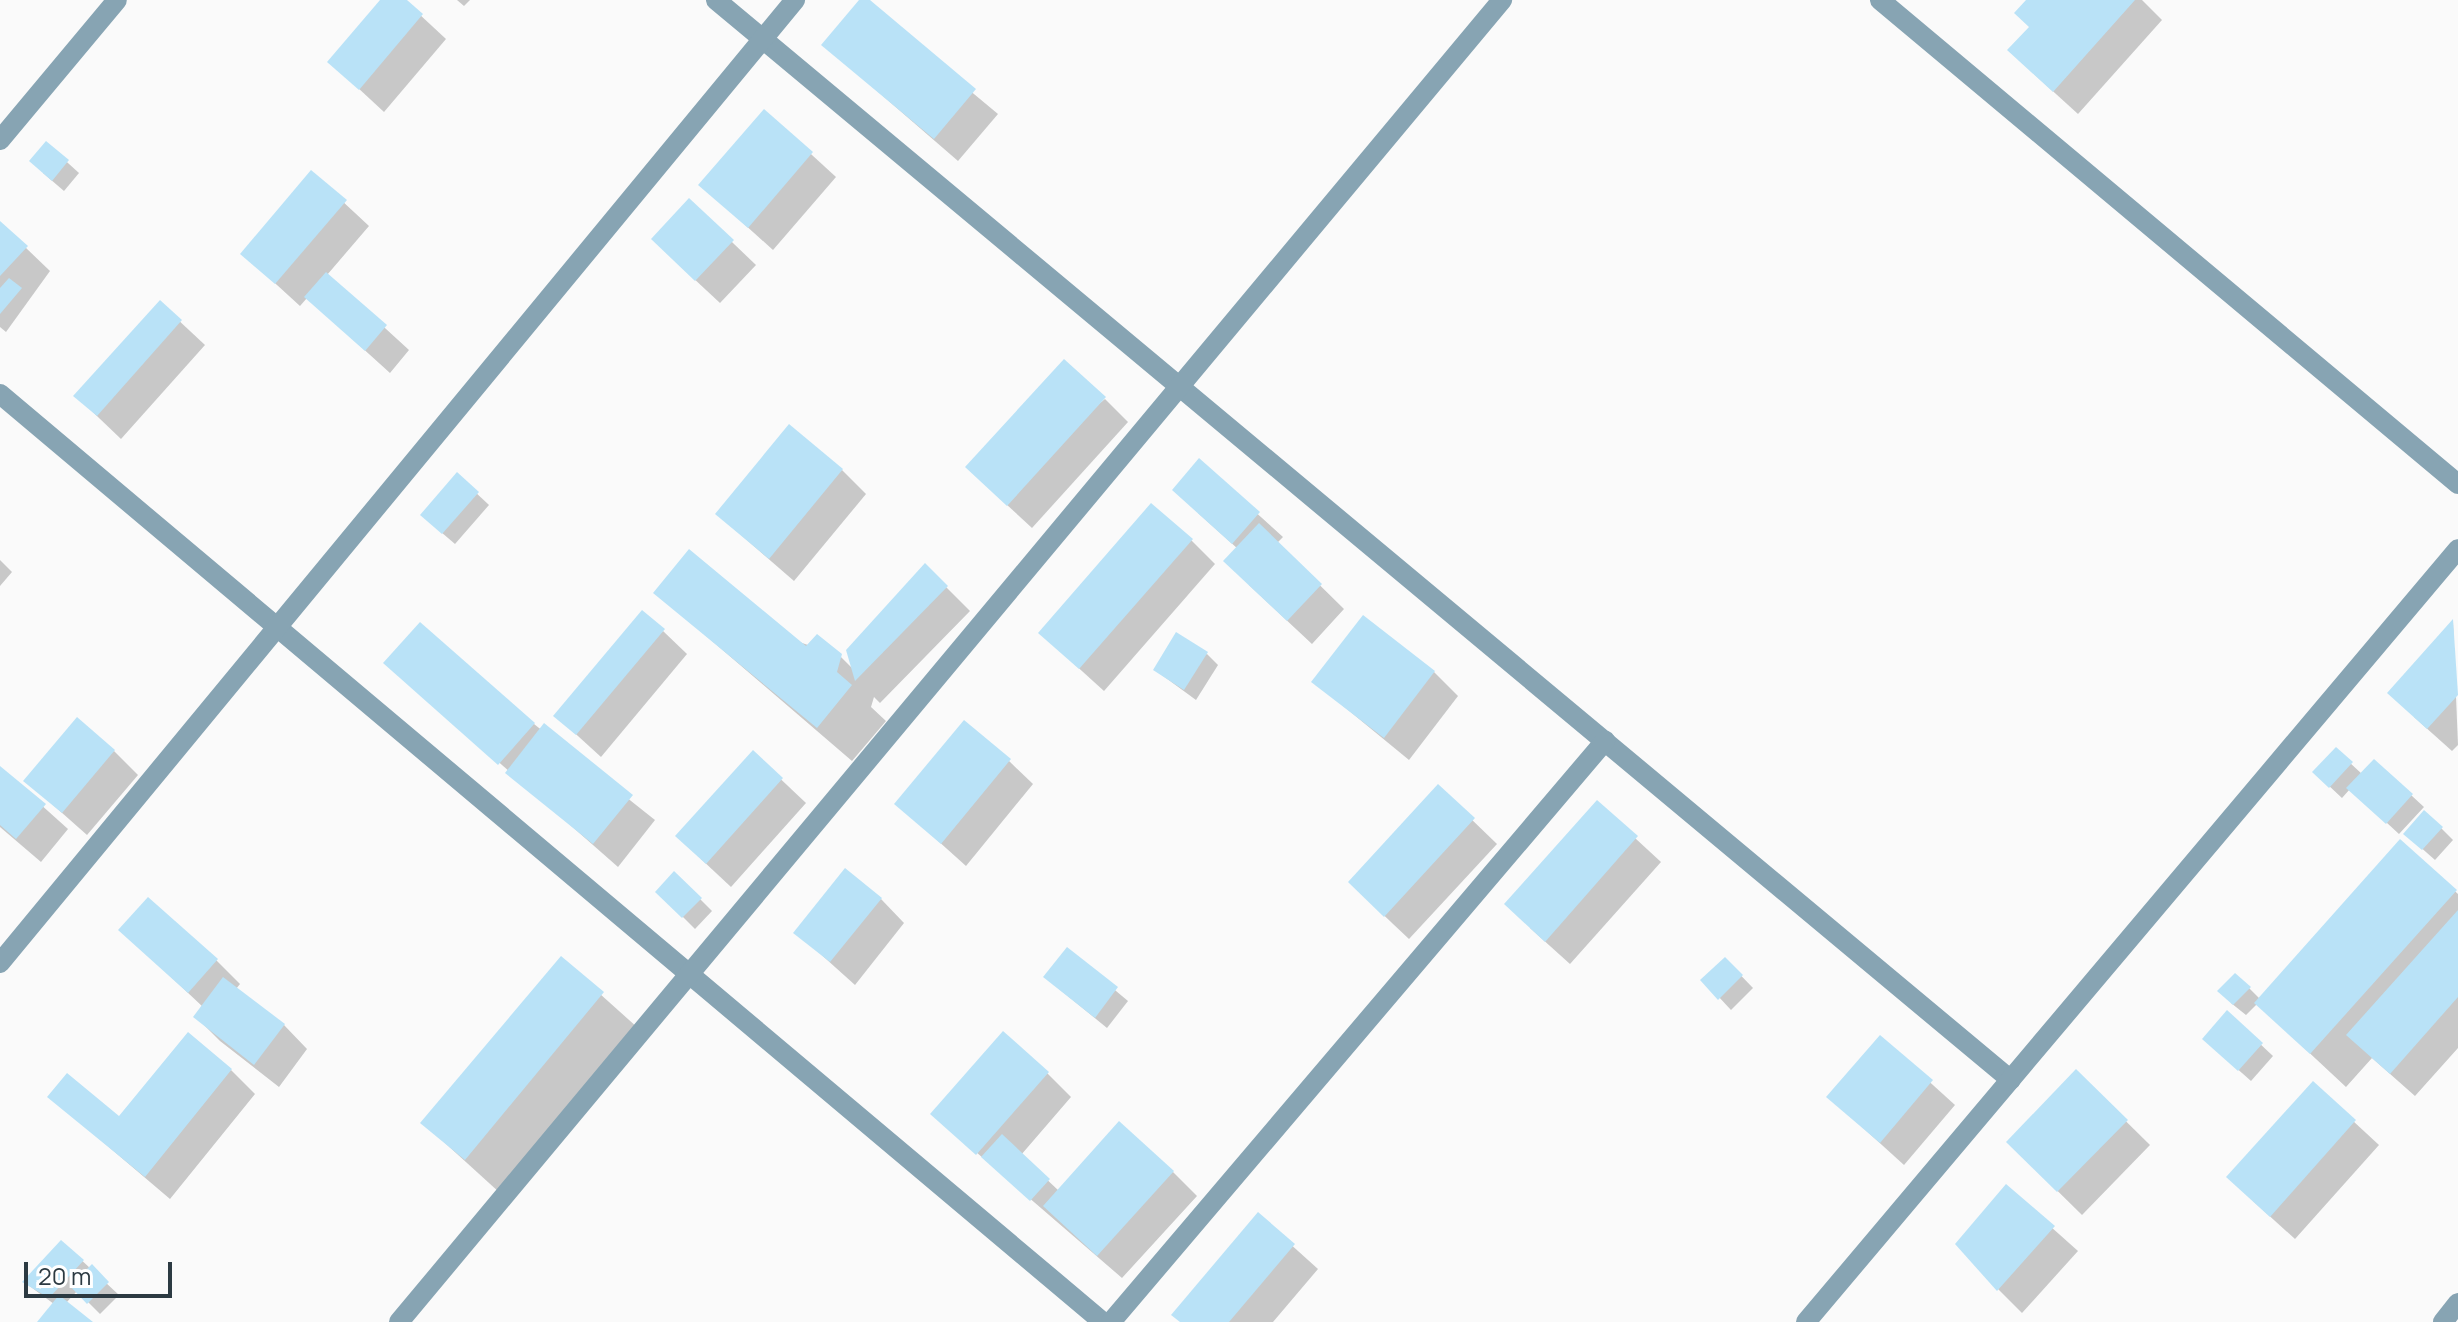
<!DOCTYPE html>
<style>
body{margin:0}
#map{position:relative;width:2458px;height:1322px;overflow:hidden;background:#fafafa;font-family:Manrope,sans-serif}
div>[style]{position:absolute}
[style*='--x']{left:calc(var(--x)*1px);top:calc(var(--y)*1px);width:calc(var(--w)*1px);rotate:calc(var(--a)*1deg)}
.shadow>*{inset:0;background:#0003}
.building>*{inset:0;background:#b9e2f7}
.street>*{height:20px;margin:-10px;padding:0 10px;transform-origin:10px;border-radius:10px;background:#87a4b3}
span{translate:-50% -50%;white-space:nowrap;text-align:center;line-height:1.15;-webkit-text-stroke:7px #fff;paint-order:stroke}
.scale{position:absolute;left:24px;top:1262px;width:148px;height:36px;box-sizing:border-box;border:4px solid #2c3a42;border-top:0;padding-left:10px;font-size:24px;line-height:28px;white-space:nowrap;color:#2c3a42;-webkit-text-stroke:6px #fff;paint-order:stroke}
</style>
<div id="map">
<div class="shadow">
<div style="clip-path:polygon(382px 0,404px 0,446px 39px,384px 112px,330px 62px)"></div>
<div style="clip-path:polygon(457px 0,470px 0,464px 6px)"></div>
<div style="clip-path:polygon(861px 0,998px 114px,958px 161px,824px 45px)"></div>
<div style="clip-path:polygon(2028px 0,2142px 0,2162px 20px,2078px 114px,2034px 74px)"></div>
<div style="clip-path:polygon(764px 111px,836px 177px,773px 250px,701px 185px)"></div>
<div style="clip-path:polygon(47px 144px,79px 173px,64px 191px,43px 173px)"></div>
<div style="clip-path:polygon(312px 173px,369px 226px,327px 275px,409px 350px,390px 373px,307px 298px,300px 306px,243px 254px)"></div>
<div style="clip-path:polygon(689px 201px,756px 265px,720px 303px,677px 263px)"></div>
<div style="clip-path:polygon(0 223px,50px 271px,6px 332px,0 327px)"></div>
<div style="clip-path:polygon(160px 303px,205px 345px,121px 439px,76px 396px)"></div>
<div style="clip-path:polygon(1105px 399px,1128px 422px,1032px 528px,992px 491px)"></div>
<div style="clip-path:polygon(1199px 461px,1283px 537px,1277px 543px,1344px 609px,1312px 644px,1249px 585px,1238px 549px,1198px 513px)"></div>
<div style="clip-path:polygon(842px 470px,866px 494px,794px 581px,717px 514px)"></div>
<div style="clip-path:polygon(457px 475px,489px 505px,455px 544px,434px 526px)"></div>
<div style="clip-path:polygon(1191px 540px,1215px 564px,1104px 691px,1040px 633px)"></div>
<div style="clip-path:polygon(0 560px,12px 572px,0 586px)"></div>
<div style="clip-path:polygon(925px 566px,970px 611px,880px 703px,874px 697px,871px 707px,886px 721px,852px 761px,656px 593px,840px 656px,853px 669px)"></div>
<div style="clip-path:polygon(2453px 622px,2458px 745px,2452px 751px,2414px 717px)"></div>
<div style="clip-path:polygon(663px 631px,687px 654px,601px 757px,556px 716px)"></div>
<div style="clip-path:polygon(1207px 654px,1218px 665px,1196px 700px,1155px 670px)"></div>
<div style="clip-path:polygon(386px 663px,534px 724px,655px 820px,618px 867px)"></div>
<div style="clip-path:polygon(1434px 672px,1458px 696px,1409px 760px,1314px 682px)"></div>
<div style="clip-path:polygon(2336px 750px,2362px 774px,2374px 761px,2424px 807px,2399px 834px,2350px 789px,2342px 798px,2327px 784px)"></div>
<div style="clip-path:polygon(114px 751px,138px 775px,87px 835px,26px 781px)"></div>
<div style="clip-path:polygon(753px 753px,806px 803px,731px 887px,701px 859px)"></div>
<div style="clip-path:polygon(1009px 761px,1033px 784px,966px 866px,897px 804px)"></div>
<div style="clip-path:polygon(0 768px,68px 829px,41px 862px,0 827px)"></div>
<div style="clip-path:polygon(1438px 787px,1497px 844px,1409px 939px,1374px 906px)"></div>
<div style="clip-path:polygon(1597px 803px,1661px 862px,1570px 964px,1530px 928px)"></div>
<div style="clip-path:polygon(2441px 828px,2453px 840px,2435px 860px,2418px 845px)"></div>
<div style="clip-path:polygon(2400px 842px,2458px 894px,2458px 1048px,2415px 1096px,2372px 1058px,2346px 1087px,2257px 1004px,2246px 1015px,2231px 1003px,2249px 988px,2260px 999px)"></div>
<div style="clip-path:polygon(675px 874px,712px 911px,695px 929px,658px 892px)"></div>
<div style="clip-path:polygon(881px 899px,904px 923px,855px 985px,796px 932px)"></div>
<div style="clip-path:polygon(121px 930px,216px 960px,240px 984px,236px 989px,284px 1025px,307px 1049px,279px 1087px,220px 1041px,196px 1017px,203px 1007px)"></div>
<div style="clip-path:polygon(1067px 950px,1128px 1001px,1107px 1028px,1058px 988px)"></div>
<div style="clip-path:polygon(561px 959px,638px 1028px,500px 1193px,423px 1123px)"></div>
<div style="clip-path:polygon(1725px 959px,1753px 988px,1731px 1010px,1703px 980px)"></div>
<div style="clip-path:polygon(2227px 1013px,2273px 1056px,2251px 1081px,2216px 1050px)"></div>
<div style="clip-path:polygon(1880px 1037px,1955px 1105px,1904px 1165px,1829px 1097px)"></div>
<div style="clip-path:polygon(231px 1070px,255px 1094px,170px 1199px,50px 1097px,120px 1119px)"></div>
<div style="clip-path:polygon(2076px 1072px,2150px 1145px,2082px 1215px,2008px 1142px)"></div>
<div style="clip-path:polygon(1047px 1073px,1071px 1097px,1021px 1155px,1059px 1191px,1173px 1172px,1197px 1196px,1122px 1278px,932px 1114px)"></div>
<div style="clip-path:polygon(2313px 1084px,2379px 1145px,2295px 1239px,2253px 1201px)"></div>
<div style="clip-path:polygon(2006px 1187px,2078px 1251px,2022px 1313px,1998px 1289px)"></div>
<div style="clip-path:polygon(1258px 1215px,1318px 1269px,1273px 1322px,1181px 1322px)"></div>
<div style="clip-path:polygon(62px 1242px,119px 1295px,100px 1314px,77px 1291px,66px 1303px,90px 1322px,40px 1322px,54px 1304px,24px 1282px)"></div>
</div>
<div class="building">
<div style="clip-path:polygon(380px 0,407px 0,423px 14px,359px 90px,327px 62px)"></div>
<div style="clip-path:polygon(859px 0,870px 0,976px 89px,934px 139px,821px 45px)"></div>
<div style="clip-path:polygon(2026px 0,2135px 0,2053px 92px,2007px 50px,2029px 27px,2014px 13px)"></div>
<div style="clip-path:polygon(764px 109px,813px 152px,748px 228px,698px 185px)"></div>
<div style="clip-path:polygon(46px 141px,69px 160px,52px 181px,29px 161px)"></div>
<div style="clip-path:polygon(311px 170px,347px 200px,275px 284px,240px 254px)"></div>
<div style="clip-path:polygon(689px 198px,734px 240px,695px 281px,651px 239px)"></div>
<div style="clip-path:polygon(0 221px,28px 246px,0 276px)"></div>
<div style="clip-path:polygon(326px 272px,387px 325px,365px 351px,304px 297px)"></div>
<div style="clip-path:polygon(9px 278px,22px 288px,0 314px,0 288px)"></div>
<div style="clip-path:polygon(160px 300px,182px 320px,97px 416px,73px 396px)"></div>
<div style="clip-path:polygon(1064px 359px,1106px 397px,1007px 506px,965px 467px)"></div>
<div style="clip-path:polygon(789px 424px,843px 469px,769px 559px,715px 514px)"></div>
<div style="clip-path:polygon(1199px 458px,1260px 512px,1232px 544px,1172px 490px)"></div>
<div style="clip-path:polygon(457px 472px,479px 492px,442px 534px,420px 515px)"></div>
<div style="clip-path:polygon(1151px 503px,1193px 539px,1079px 669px,1038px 633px)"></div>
<div style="clip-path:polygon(1259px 523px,1322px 584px,1287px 621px,1223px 561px)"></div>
<div style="clip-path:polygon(689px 549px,806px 646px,817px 634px,842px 654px,837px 672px,852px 685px,817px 728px,653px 593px)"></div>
<div style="clip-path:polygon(925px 563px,948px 586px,855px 681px,846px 650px)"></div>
<div style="clip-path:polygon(642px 610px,665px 629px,576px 735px,553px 716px)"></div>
<div style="clip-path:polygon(1363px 615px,1435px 671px,1384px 738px,1311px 682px)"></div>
<div style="clip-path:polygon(2453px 619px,2458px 695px,2427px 729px,2387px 693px)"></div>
<div style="clip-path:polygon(420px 622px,535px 723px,498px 765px,383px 663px)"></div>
<div style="clip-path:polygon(1176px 632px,1208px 652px,1184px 690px,1153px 670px)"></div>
<div style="clip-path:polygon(77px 717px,115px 750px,62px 813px,23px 781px)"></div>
<div style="clip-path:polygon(964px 720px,1011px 759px,941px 844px,894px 804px)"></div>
<div style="clip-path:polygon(544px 723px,633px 795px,593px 844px,505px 773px)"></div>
<div style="clip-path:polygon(2336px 747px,2353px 762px,2329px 788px,2312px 772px)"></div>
<div style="clip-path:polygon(753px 750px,783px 778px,706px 864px,675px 836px)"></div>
<div style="clip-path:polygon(2374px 759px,2413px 794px,2386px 824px,2346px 788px)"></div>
<div style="clip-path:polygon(0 766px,46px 804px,16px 839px,0 825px)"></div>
<div style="clip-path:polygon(1438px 784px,1475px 818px,1384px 917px,1348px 882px)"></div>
<div style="clip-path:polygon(1597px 800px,1638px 836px,1545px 942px,1504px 904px)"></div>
<div style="clip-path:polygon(2424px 810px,2443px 827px,2422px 850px,2403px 834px)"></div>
<div style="clip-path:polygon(2400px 839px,2457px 890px,2310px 1054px,2254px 1003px)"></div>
<div style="clip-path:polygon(845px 868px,882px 898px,830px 962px,793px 933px)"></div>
<div style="clip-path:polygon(674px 871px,702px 898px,682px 918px,655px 892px)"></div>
<div style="clip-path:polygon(148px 897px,218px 959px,188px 993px,118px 930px)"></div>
<div style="clip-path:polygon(2458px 910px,2458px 997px,2390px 1074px,2346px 1035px)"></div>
<div style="clip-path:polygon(1067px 947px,1118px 987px,1095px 1018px,1043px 977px)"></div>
<div style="clip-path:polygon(561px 956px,604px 992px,465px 1160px,420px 1123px)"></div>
<div style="clip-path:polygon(1725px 957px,1743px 975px,1718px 1000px,1700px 980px)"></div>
<div style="clip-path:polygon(2235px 973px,2251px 987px,2233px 1005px,2217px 991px)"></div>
<div style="clip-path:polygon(223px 977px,285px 1024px,254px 1065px,193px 1017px)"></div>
<div style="clip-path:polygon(2227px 1010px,2263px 1043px,2238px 1071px,2202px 1039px)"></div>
<div style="clip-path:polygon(1003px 1031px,1049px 1072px,976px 1155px,930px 1114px)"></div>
<div style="clip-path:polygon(188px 1032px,232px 1069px,145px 1177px,47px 1097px,67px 1073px,119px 1116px)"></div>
<div style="clip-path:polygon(1880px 1035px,1933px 1080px,1880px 1143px,1826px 1097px)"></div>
<div style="clip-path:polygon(2076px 1069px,2128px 1120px,2057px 1192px,2006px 1142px)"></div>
<div style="clip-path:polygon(2313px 1081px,2356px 1120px,2270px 1217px,2226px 1177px)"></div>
<div style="clip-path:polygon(1119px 1121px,1174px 1171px,1097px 1256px,1043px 1206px)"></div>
<div style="clip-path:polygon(1002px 1134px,1050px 1179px,1030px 1201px,981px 1157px)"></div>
<div style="clip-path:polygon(2006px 1184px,2055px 1226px,1997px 1291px,1955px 1244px)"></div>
<div style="clip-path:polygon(1258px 1212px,1295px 1244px,1229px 1322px,1180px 1322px,1171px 1315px)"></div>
<div style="clip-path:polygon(61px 1240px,84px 1260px,49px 1298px,22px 1282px)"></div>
<div style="clip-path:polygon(92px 1264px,109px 1282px,87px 1304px,70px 1286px)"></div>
<div style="clip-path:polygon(59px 1295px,93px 1322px,37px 1322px)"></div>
</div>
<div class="street">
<div style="--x:716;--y:0;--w:1686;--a:39.83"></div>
<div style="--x:1880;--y:0;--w:754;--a:39.94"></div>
<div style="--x:0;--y:140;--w:182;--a:-50.1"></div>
<div style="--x:0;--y:394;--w:1441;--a:40.08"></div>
<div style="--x:0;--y:963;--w:1249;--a:-50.46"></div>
<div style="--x:399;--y:1322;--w:1722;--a:-50.16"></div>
<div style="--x:1111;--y:1322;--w:763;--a:-49.63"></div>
<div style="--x:1806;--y:1322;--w:1011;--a:-49.85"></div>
<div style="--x:2443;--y:1322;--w:24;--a:-52"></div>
</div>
<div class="scale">20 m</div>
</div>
